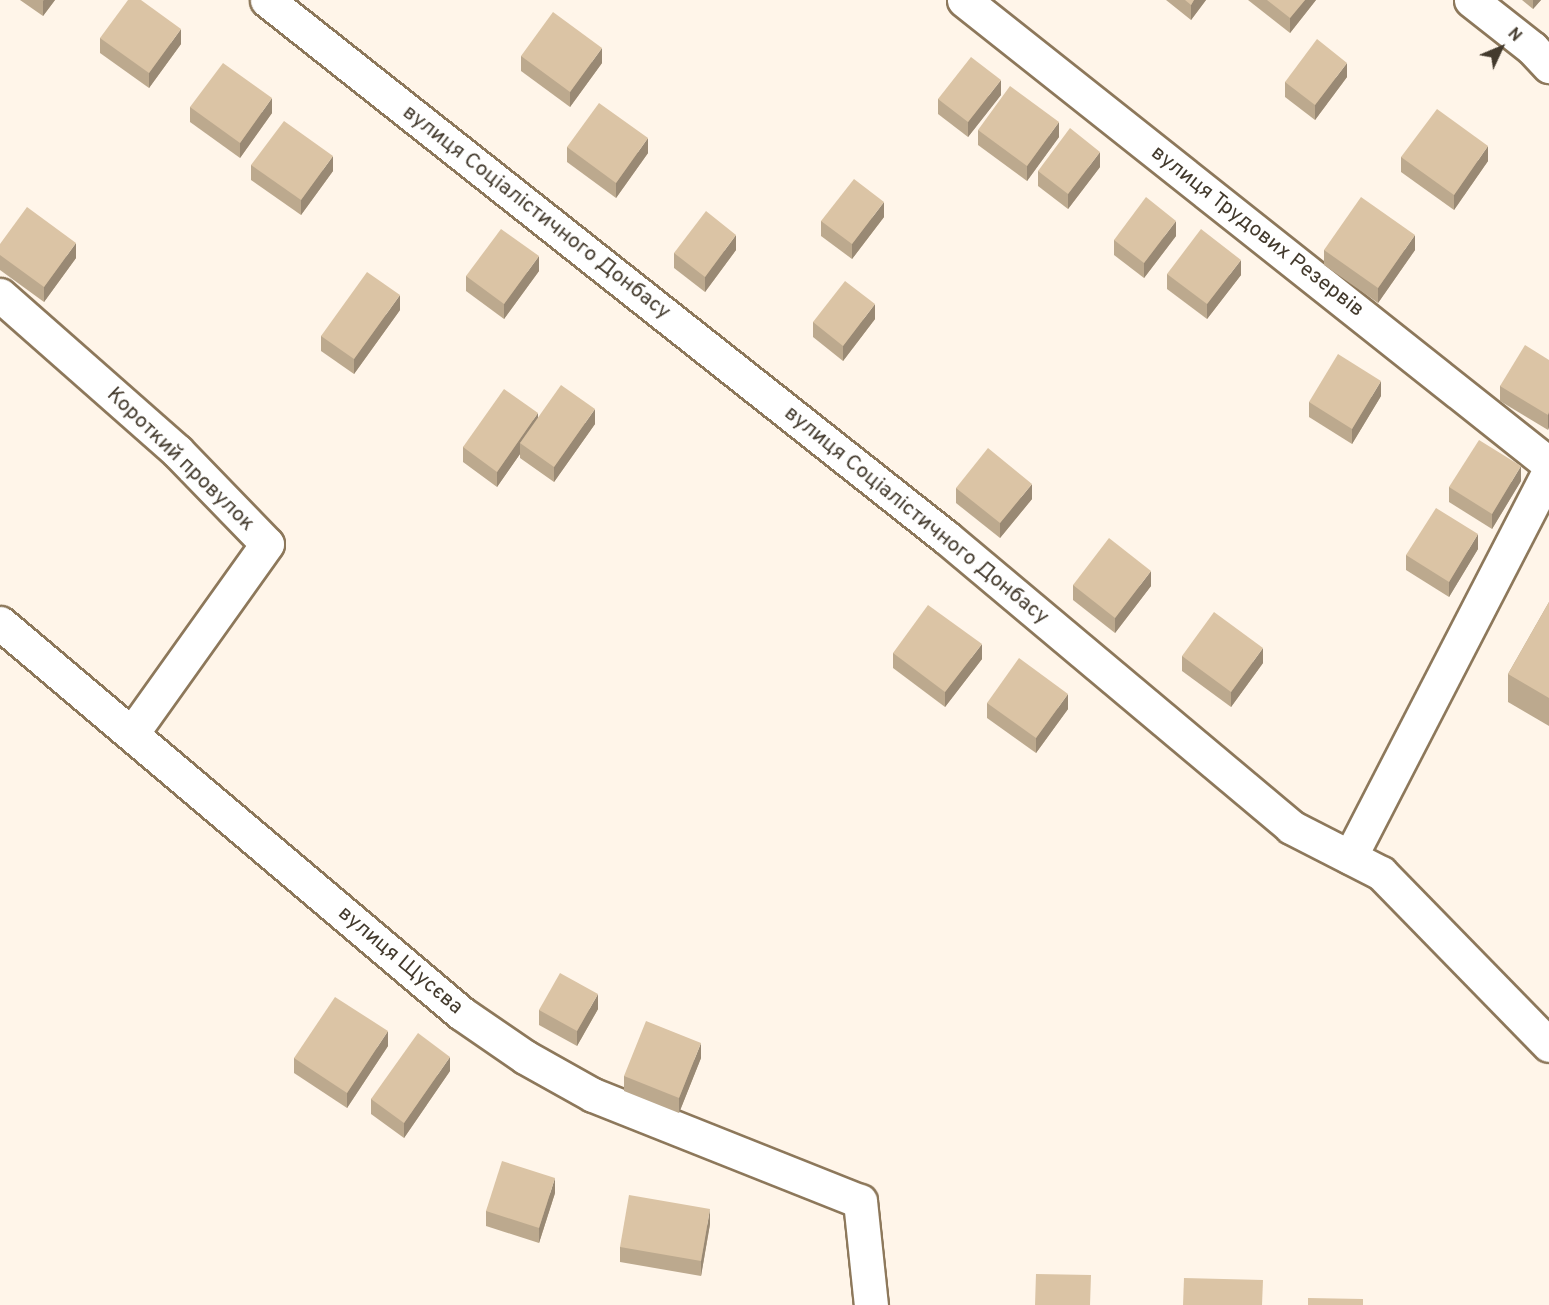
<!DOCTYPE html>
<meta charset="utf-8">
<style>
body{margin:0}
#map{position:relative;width:1549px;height:1305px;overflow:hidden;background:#fff5e9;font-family:Overpass,sans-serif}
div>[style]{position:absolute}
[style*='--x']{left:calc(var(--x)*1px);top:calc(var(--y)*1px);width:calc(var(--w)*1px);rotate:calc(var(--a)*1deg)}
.roads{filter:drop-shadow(2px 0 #8d785b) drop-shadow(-2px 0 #8d785b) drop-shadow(0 2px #8d785b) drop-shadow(0 -2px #8d785b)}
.minor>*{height:33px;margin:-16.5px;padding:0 16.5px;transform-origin:16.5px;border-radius:16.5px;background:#fff}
.wall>*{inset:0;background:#bca98e}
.shaded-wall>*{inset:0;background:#998974}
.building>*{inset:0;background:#dbc4a5}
span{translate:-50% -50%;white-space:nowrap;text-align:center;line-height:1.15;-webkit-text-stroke:5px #fff;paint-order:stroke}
.street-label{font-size:21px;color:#433a2d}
.north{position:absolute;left:1471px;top:18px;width:60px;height:60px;-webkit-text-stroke:4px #fff;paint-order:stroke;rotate:46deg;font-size:16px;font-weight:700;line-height:24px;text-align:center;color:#433a2d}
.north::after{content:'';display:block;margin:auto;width:21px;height:27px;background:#433a2d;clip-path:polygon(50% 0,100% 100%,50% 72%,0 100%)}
</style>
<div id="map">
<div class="roads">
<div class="minor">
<div style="--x:267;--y:0;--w:867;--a:38.35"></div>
<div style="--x:947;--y:538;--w:449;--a:40"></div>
<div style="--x:1291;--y:827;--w:101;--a:27.1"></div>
<div style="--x:1381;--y:873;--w:240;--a:45.7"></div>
<div style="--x:964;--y:0;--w:747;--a:38.42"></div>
<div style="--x:1471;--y:0;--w:78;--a:38.2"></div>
<div style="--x:1532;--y:48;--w:25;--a:47"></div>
<div style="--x:0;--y:295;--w:236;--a:41.4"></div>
<div style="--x:177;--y:451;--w:129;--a:45.9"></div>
<div style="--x:267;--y:544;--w:232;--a:125.5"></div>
<div style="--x:0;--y:623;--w:604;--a:40.23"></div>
<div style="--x:461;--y:1013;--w:78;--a:34.5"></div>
<div style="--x:525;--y:1057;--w:78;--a:29.2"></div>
<div style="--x:593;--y:1095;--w:287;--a:21.7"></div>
<div style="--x:860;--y:1201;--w:105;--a:84"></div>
<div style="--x:1350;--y:857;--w:433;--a:-62.7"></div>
</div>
</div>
<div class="wall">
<div style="clip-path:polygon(20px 0,55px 0,43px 16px)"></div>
<div style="clip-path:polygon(1166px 0,1206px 0,1191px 20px)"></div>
<div style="clip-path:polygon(1248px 0,1316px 0,1290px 33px)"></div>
<div style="clip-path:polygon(1522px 0,1541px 0,1533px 9px)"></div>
<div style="clip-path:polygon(100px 38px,181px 44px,149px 88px,100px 53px)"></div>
<div style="clip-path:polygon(521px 56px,602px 63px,570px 107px,521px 71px)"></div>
<div style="clip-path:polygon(1347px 77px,1315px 120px,1285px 97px,1285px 82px)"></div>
<div style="clip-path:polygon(1001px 95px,968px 137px,938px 114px,938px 99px)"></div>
<div style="clip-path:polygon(190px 107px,272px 113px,240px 158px,190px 122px)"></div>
<div style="clip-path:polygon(978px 130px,1059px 137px,1027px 181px,978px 145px)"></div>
<div style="clip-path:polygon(567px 147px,648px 153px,616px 198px,567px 162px)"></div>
<div style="clip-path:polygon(1401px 157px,1488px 161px,1454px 210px,1401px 172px)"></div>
<div style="clip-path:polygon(251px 165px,333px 171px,301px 215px,251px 180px)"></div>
<div style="clip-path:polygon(1100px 167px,1068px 209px,1038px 186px,1038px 171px)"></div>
<div style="clip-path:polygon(884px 217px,852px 259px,821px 236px,821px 221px)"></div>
<div style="clip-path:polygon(1176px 236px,1144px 278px,1114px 255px,1114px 240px)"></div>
<div style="clip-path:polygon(0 244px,76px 258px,44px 302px,0 270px)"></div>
<div style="clip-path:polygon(736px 250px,705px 292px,674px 268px,674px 253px)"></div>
<div style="clip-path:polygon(1324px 250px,1415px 250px,1378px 303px,1324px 265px)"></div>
<div style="clip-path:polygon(539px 271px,504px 319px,466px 291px,466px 276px)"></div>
<div style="clip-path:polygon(1167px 274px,1241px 275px,1207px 319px,1167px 289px)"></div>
<div style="clip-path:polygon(400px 310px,354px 374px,321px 351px,321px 336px)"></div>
<div style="clip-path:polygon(875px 319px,843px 361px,813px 337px,813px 322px)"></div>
<div style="clip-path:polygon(1549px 360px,1549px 427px,1548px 430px,1500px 401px,1500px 386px)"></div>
<div style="clip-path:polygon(1381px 396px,1352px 444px,1309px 417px,1309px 402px)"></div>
<div style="clip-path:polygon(538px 418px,595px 424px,554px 482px,520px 458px,520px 454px,497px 487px,463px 462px,463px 447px)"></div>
<div style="clip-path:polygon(1521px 481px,1492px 529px,1449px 502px,1449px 487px)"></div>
<div style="clip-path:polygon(956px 488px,1032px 499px,1000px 538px,956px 503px)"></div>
<div style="clip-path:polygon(1478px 549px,1449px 597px,1406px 570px,1406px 555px)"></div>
<div style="clip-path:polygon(1073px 585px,1151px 586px,1115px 633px,1073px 600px)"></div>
<div style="clip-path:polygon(1549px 602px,1549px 726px,1508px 702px,1508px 674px)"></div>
<div style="clip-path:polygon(893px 653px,982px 659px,945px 707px,893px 668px)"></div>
<div style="clip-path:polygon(1182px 656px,1263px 663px,1231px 707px,1182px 671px)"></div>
<div style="clip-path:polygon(987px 703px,1068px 709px,1036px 753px,987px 718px)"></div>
<div style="clip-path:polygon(598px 1009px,577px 1046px,539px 1025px,539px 1010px)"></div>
<div style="clip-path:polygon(388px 1046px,347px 1108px,294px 1073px,294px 1058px)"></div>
<div style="clip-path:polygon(701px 1058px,679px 1113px,624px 1091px,624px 1076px)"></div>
<div style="clip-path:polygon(450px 1071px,404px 1138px,371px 1114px,371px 1099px)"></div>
<div style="clip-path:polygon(555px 1193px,539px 1243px,486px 1226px,486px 1211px)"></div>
<div style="clip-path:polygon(710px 1224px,701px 1276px,620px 1262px,620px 1247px)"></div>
</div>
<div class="shaded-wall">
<div style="clip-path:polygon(44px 0,55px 0,43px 16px,43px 1px)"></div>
<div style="clip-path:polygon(1194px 0,1206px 0,1191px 20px,1191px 5px)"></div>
<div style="clip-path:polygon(1305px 0,1316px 0,1290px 33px,1290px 18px)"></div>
<div style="clip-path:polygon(1533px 0,1541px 0,1533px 9px)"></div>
<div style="clip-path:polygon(181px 29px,181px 44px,149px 88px,149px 73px)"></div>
<div style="clip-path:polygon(602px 48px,602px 63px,570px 107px,570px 92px)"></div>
<div style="clip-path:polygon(1347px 63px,1347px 77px,1315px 120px,1315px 105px)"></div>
<div style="clip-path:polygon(1001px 80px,1001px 95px,968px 137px,968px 122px)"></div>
<div style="clip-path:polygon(272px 98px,272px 113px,240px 158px,240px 143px)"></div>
<div style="clip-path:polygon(1059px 122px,1059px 137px,1027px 181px,1027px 166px)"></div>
<div style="clip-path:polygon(648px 138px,648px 153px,616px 198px,616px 183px)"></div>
<div style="clip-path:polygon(1488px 146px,1488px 161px,1454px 210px,1454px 195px)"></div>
<div style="clip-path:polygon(1100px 152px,1100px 167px,1068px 209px,1068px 194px)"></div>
<div style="clip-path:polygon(333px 156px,333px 171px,301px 215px,301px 200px)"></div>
<div style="clip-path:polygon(884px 202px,884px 217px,852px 259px,852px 244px)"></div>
<div style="clip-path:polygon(1176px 221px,1176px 236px,1144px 278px,1144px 263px)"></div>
<div style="clip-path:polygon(736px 235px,736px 250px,705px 292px,705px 277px)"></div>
<div style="clip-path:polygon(1415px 235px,1415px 250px,1378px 303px,1378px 288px)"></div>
<div style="clip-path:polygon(76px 243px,76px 258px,44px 302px,44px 287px)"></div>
<div style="clip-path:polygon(539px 256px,539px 271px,504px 319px,504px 304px)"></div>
<div style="clip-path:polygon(1241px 260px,1241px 275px,1207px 319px,1207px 304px)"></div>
<div style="clip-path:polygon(400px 295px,400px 310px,354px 374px,354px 359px)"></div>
<div style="clip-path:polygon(875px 304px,875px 319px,843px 361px,843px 346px)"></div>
<div style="clip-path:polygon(1381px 381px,1381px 396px,1352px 444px,1352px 429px)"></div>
<div style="clip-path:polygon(595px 409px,595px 424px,554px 482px,554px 467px)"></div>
<div style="clip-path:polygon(1549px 412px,1549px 427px,1548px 430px,1548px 415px)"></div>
<div style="clip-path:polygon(538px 413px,538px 428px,520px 443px,520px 454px,497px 487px,497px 472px)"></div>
<div style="clip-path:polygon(1521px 466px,1521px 481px,1492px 529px,1492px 514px)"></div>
<div style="clip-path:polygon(1032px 484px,1032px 499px,1000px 538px,1000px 523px)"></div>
<div style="clip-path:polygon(1478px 534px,1478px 549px,1449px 597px,1449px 582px)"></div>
<div style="clip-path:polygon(1151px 571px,1151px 586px,1115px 633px,1115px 618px)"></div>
<div style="clip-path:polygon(982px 644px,982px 659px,945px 707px,945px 692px)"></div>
<div style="clip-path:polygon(1263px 648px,1263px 663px,1231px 707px,1231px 692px)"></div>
<div style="clip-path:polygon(1068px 694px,1068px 709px,1036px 753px,1036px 738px)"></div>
<div style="clip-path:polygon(598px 994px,598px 1009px,577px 1046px,577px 1031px)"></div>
<div style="clip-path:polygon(388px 1031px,388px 1046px,347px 1108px,347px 1093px)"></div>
<div style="clip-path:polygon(701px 1043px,701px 1058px,679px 1113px,679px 1098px)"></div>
<div style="clip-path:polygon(450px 1057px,450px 1071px,404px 1138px,404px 1123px)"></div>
<div style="clip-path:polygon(555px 1178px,555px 1193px,539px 1243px,539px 1228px)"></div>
<div style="clip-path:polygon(710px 1209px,710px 1224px,701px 1276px,701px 1261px)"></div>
</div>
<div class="building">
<div style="clip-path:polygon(128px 0,141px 0,181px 29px,149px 73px,100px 38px)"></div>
<div style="clip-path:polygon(1185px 0,1194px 0,1191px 5px)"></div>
<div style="clip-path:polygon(1267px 0,1305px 0,1290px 18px)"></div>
<div style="clip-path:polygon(553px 12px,602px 48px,570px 92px,521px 56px)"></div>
<div style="clip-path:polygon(1317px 39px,1347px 63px,1315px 105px,1285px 82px)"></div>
<div style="clip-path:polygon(971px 57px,1001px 80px,968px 122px,938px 99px)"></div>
<div style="clip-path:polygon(223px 63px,272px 98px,240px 143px,190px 107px)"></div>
<div style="clip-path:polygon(1010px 86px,1059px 122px,1027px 166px,978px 130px)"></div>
<div style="clip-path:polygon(599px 103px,648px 138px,616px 183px,567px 147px)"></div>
<div style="clip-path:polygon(1437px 109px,1488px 146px,1454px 195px,1401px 157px)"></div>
<div style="clip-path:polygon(284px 121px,333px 156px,301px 200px,251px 165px)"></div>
<div style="clip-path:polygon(1070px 128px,1100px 152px,1068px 194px,1038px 171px)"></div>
<div style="clip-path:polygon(854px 179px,884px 202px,852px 244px,821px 221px)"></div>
<div style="clip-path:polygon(1146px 197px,1176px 221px,1144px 263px,1114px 240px)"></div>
<div style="clip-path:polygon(1361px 197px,1415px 235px,1378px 288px,1324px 250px)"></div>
<div style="clip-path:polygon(27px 207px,76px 243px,44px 287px,0 255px,0 244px)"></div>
<div style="clip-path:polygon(706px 211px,736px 235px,705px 277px,674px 253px)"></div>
<div style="clip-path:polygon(501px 229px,539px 256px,504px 304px,466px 276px)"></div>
<div style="clip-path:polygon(1201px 229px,1241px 260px,1207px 304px,1167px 274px)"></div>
<div style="clip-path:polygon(367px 272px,400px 295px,354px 359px,321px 336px)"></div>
<div style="clip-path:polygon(845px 281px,875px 304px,843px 346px,813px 322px)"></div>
<div style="clip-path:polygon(1525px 345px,1549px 360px,1549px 412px,1548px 415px,1500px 386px)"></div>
<div style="clip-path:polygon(1338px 354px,1381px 381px,1352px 429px,1309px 402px)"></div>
<div style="clip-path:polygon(561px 385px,595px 409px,554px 467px,520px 443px)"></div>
<div style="clip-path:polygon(504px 389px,538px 413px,497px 472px,463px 447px)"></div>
<div style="clip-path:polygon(1479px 440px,1521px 466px,1492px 514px,1449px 487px)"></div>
<div style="clip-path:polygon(988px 448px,1032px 484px,1000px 523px,956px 488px)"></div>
<div style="clip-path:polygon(1436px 508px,1478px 534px,1449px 582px,1406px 555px)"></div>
<div style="clip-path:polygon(1109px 538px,1151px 571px,1115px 618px,1073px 585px)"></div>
<div style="clip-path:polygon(1549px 602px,1549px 698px,1508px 674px)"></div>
<div style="clip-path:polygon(928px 605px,982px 644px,945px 692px,893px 653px)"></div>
<div style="clip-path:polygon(1214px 612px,1263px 648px,1231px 692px,1182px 656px)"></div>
<div style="clip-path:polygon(1019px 658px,1068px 694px,1036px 738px,987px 703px)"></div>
<div style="clip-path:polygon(560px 973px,598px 994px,577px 1031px,539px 1010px)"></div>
<div style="clip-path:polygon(335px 997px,388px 1031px,347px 1093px,294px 1058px)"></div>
<div style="clip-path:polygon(646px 1021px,701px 1043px,679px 1098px,624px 1076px)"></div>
<div style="clip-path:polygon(418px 1033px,450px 1057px,404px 1123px,371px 1099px)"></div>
<div style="clip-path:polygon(502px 1161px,555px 1178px,539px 1228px,486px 1211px)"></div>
<div style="clip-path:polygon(629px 1195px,710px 1209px,701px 1261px,620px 1247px)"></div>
<div style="clip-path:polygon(1036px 1274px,1091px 1275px,1090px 1305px,1035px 1305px)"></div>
<div style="clip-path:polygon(1184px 1278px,1263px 1280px,1262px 1305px,1183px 1305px)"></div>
<div style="clip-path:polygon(1308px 1298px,1363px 1299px,1363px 1305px,1308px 1305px)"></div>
</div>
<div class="street-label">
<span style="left:536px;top:213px;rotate:38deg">вулиця Соціалістичного Донбасу</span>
<span style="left:1257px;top:232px;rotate:38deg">вулиця Трудових Резервів</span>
<span style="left:180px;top:460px;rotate:44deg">Короткий провулок</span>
<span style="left:916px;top:516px;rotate:39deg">вулиця Соціалістичного Донбасу</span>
<span style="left:400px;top:961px;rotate:40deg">вулиця Щусєва</span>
</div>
<div class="north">N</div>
</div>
